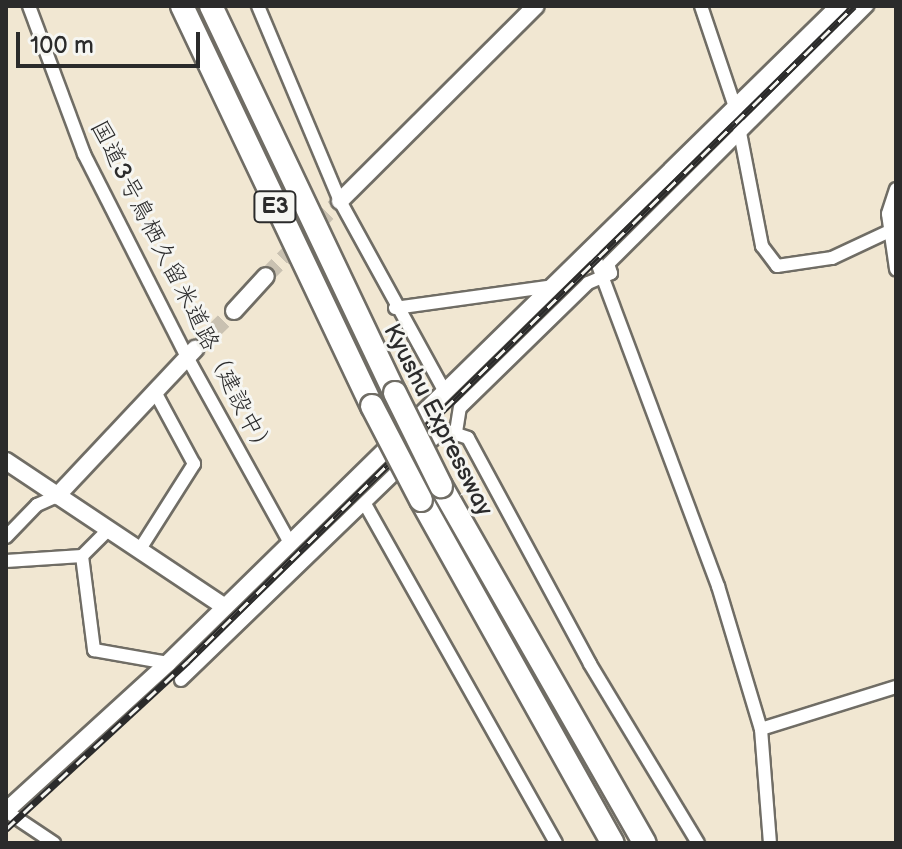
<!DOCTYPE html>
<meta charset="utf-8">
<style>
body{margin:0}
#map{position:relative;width:902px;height:849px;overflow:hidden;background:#f1e7d2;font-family:"Balsamiq Sans","Klee One",sans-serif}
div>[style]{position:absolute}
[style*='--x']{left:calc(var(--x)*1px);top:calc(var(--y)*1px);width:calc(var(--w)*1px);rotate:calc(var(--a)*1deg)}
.secondary-tunnel>*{height:16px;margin-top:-8px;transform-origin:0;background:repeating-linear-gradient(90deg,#c9c1b1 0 16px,transparent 0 24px)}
.roads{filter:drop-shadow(2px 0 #706d65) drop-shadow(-2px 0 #706d65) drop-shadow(0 2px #706d65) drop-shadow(0 -2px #706d65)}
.street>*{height:12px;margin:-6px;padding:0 6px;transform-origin:6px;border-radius:6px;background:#fff}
.secondary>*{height:16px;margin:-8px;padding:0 8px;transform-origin:8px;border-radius:8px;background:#fff}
.highway>*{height:22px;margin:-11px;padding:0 11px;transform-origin:11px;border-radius:11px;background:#fff}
.rail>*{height:7px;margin-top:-3.5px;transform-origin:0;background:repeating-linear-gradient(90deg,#f6f6f2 0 12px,#2b2b2b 0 24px);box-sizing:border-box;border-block:2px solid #2b2b2b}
.bridges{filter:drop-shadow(2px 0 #706d65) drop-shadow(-2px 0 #706d65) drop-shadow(0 2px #706d65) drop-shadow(0 -2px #706d65)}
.highway-bridge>*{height:22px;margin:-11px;padding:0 11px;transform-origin:11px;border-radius:11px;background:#fff}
span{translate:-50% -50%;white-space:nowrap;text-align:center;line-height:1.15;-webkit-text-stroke:6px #f6f6f2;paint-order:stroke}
.shield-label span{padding:2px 6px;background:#f6f6f2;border:2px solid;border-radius:6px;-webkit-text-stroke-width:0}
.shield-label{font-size:22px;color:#2b2b2b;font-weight:700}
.street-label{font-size:24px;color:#2b2b2b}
.frame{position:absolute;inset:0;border:8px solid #2b2b2b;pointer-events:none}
.scale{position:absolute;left:16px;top:32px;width:184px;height:36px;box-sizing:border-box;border:4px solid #2b2b2b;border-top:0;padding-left:10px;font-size:24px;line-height:28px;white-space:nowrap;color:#2b2b2b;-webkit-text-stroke:6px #f6f6f2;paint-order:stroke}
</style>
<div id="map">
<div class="secondary-tunnel">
<div style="--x:266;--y:276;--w:105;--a:-45.4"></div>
<div style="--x:195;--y:349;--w:54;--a:-44.3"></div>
</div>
<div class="roads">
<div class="street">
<div style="--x:29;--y:6;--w:158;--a:69.6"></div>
<div style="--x:84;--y:154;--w:228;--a:63.1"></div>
<div style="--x:187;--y:357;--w:213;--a:61"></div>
<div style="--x:258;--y:6;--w:212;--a:67.2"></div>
<div style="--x:340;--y:201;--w:216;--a:61.2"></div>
<div style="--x:701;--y:6;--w:107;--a:71.4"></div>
<div style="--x:735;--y:107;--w:142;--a:79"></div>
<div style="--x:762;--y:246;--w:25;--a:53"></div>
<div style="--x:777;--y:266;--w:56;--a:-8.3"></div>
<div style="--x:832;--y:258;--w:71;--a:-25.1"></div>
<div style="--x:896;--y:189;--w:26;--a:108"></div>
<div style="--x:888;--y:214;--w:56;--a:81.7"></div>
<div style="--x:592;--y:249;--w:360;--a:69.5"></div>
<div style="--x:718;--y:586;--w:149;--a:73.3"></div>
<div style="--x:761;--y:729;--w:114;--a:85.5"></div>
<div style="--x:395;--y:308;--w:161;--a:-7.9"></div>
<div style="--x:456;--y:432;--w:24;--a:-81"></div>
<div style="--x:460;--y:408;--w:179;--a:-44.3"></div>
<div style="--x:588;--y:283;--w:25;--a:-23"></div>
<div style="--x:611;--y:273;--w:9;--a:-108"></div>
<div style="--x:608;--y:264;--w:366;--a:-44.9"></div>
<div style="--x:420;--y:451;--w:32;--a:-41"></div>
<div style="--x:444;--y:430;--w:25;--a:18"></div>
<div style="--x:468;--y:438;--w:257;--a:61.6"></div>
<div style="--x:590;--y:664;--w:209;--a:58.9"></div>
<div style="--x:365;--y:504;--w:389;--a:60.6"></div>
<div style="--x:109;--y:529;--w:38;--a:135"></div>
<div style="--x:82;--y:556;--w:95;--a:82.7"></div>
<div style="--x:94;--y:650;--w:75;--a:10"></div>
<div style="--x:6;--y:537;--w:45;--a:-45.9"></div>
<div style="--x:37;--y:505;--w:22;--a:-24"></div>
<div style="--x:140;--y:549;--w:101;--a:-57.6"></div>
<div style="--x:194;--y:464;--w:82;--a:-118.4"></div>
<div style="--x:6;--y:561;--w:76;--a:-3.8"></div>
<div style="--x:181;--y:680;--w:313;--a:-44"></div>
<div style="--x:761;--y:729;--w:141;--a:-17.3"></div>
<div style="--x:6;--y:811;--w:58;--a:33.7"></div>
</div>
<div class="secondary">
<div style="--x:340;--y:201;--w:276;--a:-44.9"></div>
<div style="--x:234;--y:311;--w:47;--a:-47.6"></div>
<div style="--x:6;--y:461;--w:260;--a:33.7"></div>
<div style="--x:57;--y:496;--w:202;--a:-46.8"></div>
<div style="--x:6;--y:811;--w:219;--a:-42.4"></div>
<div style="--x:168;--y:663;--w:939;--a:-44.4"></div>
</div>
<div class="highway">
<div style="--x:182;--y:6;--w:443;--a:64.6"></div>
<div style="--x:211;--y:6;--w:429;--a:64.6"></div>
<div style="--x:441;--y:486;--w:411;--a:60.3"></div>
<div style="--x:421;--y:500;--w:393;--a:60.8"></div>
</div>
</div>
<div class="rail">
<div style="--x:6;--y:829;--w:248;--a:-42.7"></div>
<div style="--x:188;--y:661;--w:934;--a:-44.52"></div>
</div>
<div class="bridges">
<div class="highway-bridge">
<div style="--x:395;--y:393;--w:104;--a:63.7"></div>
<div style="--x:372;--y:406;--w:106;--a:62.5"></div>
</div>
</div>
<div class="shield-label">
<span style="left:275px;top:207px">E3</span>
</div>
<div class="street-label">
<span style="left:182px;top:289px;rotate:63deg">国道3号鳥栖久留米道路（建設中）</span>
<span style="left:438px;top:420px;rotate:63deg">Kyushu Expressway</span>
</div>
<div class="frame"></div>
<div class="scale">100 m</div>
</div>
